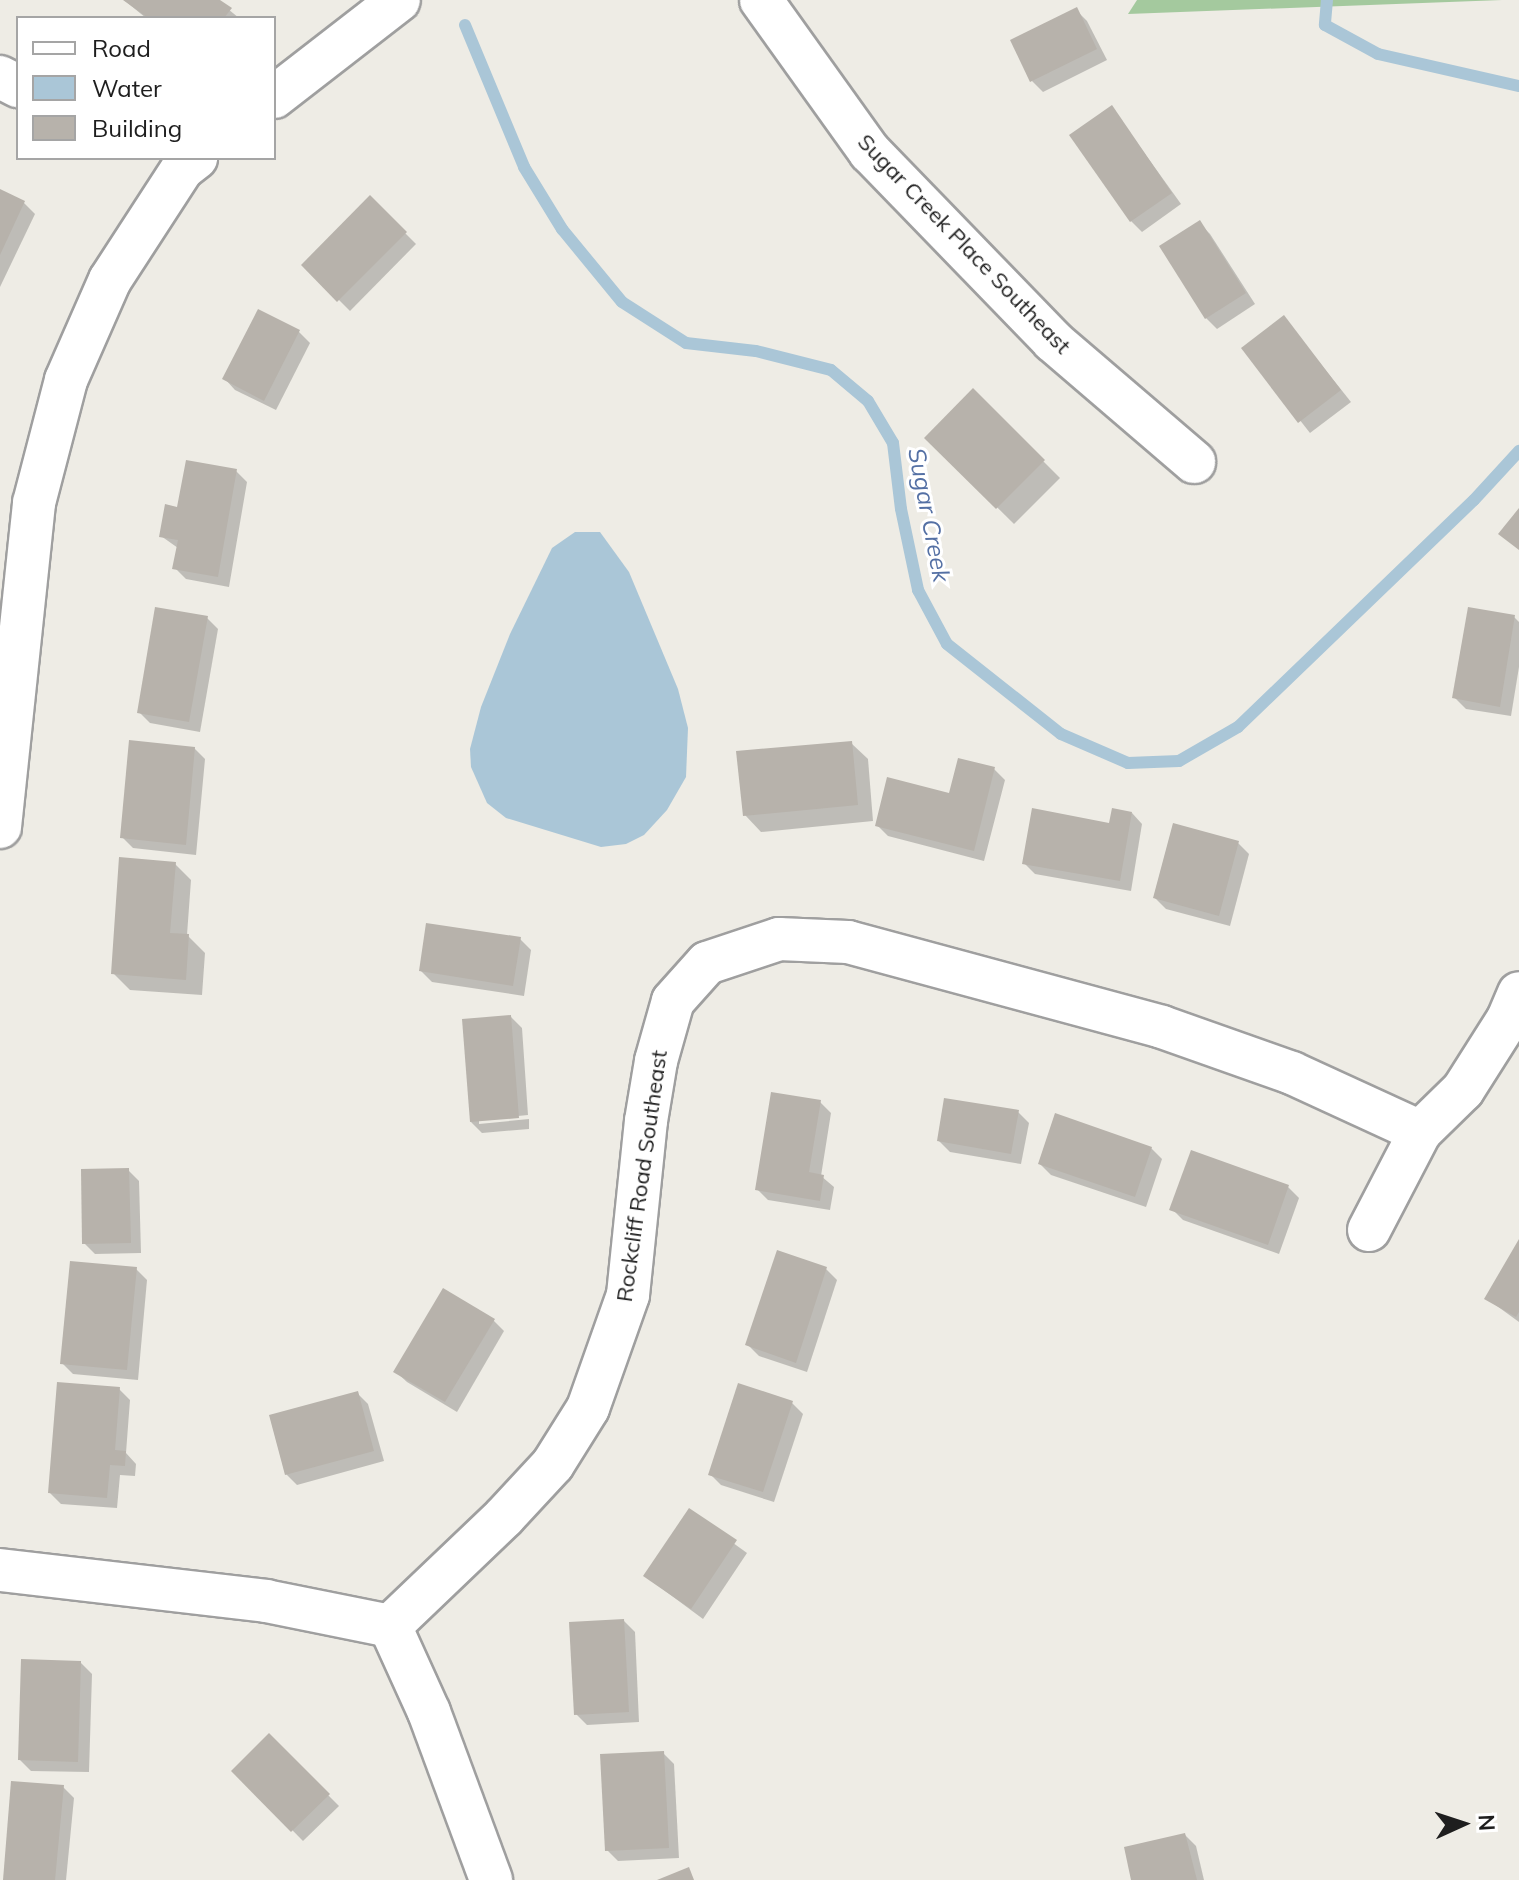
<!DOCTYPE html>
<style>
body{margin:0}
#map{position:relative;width:1519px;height:1880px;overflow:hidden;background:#eeece5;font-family:Mulish,sans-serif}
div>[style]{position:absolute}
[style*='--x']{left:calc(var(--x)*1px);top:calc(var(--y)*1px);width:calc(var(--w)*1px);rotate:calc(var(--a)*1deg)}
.forest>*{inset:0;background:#a4c99e}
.water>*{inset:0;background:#aac6d7}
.shadow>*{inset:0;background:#0003}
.stream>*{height:12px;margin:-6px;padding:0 6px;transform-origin:6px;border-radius:6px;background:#aac6d7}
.building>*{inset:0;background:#b7b2ab}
.roads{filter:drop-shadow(2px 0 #9f9f9f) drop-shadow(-2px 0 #9f9f9f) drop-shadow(0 2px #9f9f9f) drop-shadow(0 -2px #9f9f9f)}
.minor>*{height:42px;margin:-21px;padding:0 21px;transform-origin:21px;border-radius:21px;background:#fff}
span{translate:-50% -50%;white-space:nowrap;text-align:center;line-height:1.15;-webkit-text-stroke:6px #fff;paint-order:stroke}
.street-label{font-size:22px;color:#1e1e1e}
.water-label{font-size:24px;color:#5470a4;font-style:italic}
.legend{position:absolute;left:16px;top:16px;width:260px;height:144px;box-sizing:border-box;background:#fff;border:2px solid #a5a5a5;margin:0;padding:10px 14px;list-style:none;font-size:24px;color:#1e1e1e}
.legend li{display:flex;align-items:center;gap:16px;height:40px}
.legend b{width:40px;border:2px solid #a5a5a5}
.north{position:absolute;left:1423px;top:1784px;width:80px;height:80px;-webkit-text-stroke:6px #fff;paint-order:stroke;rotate:87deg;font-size:22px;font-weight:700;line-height:32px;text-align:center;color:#1e1e1e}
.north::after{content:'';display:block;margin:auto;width:28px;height:36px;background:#1e1e1e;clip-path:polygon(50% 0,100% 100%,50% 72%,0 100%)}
</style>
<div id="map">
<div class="forest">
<div style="clip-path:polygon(1137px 0,1502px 0,1128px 14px)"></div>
</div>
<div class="water">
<div style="clip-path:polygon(575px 532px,600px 532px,629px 572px,678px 689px,688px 728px,686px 777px,667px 810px,644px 835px,626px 844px,601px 847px,506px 818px,487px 803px,471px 767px,470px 749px,481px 707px,510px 634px,552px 548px)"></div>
</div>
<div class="shadow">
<div style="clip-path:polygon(124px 0,217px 0,239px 18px,146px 18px)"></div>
<div style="clip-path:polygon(1076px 10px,1087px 21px,1107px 60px,1043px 92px,1032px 81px)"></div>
<div style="clip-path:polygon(1112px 108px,1181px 204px,1142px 232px,1131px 221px)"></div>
<div style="clip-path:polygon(0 191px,24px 203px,35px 214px,0 287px)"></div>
<div style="clip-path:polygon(370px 198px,416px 244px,350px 311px,304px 265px)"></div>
<div style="clip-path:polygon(1199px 223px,1210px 234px,1255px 304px,1217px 329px,1206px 318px)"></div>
<div style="clip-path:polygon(259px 311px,299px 332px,310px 343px,276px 410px,235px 390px,225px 379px)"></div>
<div style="clip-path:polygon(1284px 318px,1351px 402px,1310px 433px,1244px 349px)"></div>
<div style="clip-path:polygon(973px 391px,1060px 478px,1014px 524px,927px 438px)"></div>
<div style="clip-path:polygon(236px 471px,247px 482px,229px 587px,186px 579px,175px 568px,178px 548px,161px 536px,179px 509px)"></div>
<div style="clip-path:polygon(1514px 617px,1519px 622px,1519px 667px,1511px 716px,1466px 709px,1455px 698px)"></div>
<div style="clip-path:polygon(207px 618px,218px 629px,200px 732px,150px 723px,139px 712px)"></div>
<div style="clip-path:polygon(851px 743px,868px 759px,873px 821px,761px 832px,745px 815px)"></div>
<div style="clip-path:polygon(194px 748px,205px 759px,196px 855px,133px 848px,122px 837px)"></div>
<div style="clip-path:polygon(994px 769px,1005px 780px,984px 861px,888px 836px,877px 825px,951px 795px)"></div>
<div style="clip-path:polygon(1132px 813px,1142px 824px,1131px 891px,1035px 874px,1024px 863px)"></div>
<div style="clip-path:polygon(1238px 843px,1249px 854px,1230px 926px,1166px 909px,1155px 898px)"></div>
<div style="clip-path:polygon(175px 864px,191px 880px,187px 935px,205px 953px,202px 995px,130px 990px,113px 973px)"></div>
<div style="clip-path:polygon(520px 939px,531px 950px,524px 996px,432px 982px,421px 971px)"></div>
<div style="clip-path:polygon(511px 1017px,522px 1028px,528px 1115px,479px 1120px,479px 1124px,529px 1119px,529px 1129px,482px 1133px,471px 1122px)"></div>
<div style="clip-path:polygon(820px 1102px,831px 1113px,821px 1176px,834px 1187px,830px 1210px,768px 1200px,757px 1189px)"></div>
<div style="clip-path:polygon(1018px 1112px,1029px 1123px,1021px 1164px,950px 1152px,939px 1141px)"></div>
<div style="clip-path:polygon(1151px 1148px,1162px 1159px,1146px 1207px,1051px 1175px,1040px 1164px)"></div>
<div style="clip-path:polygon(128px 1170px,139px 1181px,141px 1253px,95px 1254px,84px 1243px)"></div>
<div style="clip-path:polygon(1288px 1187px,1299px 1198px,1279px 1254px,1183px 1220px,1172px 1209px)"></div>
<div style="clip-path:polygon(1519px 1243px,1519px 1322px,1486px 1298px)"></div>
<div style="clip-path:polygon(136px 1269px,147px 1280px,138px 1380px,73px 1374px,62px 1363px)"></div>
<div style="clip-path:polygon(826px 1269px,837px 1280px,807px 1372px,759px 1356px,748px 1345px)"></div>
<div style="clip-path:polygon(493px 1320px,504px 1331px,457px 1412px,407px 1382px,396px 1372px)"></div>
<div style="clip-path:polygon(119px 1389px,130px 1400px,126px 1453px,136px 1464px,135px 1476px,120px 1475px,117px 1508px,61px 1504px,50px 1493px)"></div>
<div style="clip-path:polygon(357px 1393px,368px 1404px,384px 1461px,297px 1485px,286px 1474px)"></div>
<div style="clip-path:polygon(792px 1403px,803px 1414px,774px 1502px,721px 1485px,710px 1474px)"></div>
<div style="clip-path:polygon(689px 1511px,747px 1553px,703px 1619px,645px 1576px)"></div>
<div style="clip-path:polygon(624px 1621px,635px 1632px,639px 1722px,587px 1725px,576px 1714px)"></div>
<div style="clip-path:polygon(81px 1663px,92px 1674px,89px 1772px,31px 1771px,20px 1760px)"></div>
<div style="clip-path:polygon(269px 1736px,339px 1806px,303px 1841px,234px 1771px)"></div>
<div style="clip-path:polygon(663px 1753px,674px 1764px,679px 1858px,618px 1861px,607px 1850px)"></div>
<div style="clip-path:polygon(63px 1787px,74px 1798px,66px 1880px,5px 1880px)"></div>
<div style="clip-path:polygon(1185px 1835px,1196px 1846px,1204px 1880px,1133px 1880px)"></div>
</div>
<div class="stream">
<div style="--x:1327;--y:0;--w:25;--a:95"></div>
<div style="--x:1325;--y:25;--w:60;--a:28.7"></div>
<div style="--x:1378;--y:54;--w:145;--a:12.8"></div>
<div style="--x:465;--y:25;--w:154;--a:67.4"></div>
<div style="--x:524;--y:167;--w:73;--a:58.5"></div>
<div style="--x:562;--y:229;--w:94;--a:50.6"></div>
<div style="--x:622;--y:302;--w:76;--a:32.6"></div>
<div style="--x:686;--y:343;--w:70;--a:6.5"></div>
<div style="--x:756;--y:351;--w:77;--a:14.2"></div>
<div style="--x:831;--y:370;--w:48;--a:40"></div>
<div style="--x:868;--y:401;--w:49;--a:59.2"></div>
<div style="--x:893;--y:443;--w:66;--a:83.1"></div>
<div style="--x:901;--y:509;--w:83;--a:78.1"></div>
<div style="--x:918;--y:590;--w:61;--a:61.8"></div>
<div style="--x:947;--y:644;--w:145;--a:38.3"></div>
<div style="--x:1061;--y:734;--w:73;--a:23.4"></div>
<div style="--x:1128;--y:763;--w:51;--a:-2.2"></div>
<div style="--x:1179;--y:761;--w:68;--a:-30"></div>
<div style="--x:1238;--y:727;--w:327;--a:-43.9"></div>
<div style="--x:1474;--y:500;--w:67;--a:-47.4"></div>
</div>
<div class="building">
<div style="clip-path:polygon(123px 0,220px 0,232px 8px,224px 18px,148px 18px)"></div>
<div style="clip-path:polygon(1077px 7px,1097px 49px,1030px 82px,1010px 40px)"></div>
<div style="clip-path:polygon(1112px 105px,1172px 193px,1130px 222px,1069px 135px)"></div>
<div style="clip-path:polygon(0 189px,25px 201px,0 255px)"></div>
<div style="clip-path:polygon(370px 195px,407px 232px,337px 302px,301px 265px)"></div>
<div style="clip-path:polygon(1200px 220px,1246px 293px,1205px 319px,1159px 246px)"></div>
<div style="clip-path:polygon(258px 309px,300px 330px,264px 401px,222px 379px)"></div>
<div style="clip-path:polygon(1284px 315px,1341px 390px,1298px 423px,1241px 348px)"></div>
<div style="clip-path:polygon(973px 388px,1045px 460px,996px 509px,924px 438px)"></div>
<div style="clip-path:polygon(186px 460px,237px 469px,218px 577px,172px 569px,178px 540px,159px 537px,165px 504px,177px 507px)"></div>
<div style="clip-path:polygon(1519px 508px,1519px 550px,1498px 534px)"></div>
<div style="clip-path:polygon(155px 607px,208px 616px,189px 722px,137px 713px)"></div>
<div style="clip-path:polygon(1468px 607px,1515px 615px,1500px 707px,1452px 698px)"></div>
<div style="clip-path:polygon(129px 740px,195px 747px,186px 845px,120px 838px)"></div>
<div style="clip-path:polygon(852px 741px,858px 805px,743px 816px,736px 751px)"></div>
<div style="clip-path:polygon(958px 758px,995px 767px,974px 851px,875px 826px,887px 777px,949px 793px)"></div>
<div style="clip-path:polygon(1032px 808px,1109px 823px,1112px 808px,1132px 812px,1120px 881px,1022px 864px)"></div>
<div style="clip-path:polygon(1173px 823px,1239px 841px,1219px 916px,1153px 898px)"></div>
<div style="clip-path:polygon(119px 857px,176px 862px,170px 933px,189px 934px,186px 980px,111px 974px)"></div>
<div style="clip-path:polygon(426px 923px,521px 937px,513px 986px,419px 971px)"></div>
<div style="clip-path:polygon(511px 1015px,519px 1118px,470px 1122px,462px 1019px)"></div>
<div style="clip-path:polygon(771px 1092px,821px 1100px,809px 1172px,824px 1175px,820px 1201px,755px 1190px)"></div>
<div style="clip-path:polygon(944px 1098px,1019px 1110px,1011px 1154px,937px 1141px)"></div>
<div style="clip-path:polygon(1055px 1113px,1152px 1147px,1135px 1197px,1038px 1164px)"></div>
<div style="clip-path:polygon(1191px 1150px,1289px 1185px,1268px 1245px,1169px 1210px)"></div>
<div style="clip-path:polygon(129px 1168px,131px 1243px,82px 1244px,81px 1169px)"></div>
<div style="clip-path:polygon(1519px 1239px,1519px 1312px,1516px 1317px,1484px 1299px)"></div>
<div style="clip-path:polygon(777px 1250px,827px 1267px,796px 1363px,745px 1345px)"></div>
<div style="clip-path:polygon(70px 1261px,137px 1267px,127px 1370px,60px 1364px)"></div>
<div style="clip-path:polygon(443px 1288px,495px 1319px,445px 1402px,393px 1372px)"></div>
<div style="clip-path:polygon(57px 1382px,120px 1387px,115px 1450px,126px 1451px,125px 1466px,110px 1465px,107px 1498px,48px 1493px)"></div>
<div style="clip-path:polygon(738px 1383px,793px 1401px,763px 1492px,708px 1475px)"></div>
<div style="clip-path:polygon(358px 1391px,374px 1451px,285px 1475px,269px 1415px)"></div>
<div style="clip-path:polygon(689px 1508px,737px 1540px,691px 1609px,643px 1576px)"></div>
<div style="clip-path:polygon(624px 1619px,629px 1712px,574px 1715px,569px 1622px)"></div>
<div style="clip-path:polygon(21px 1659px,81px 1661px,78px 1762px,18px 1760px)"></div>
<div style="clip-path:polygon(269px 1733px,330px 1794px,291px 1832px,231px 1771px)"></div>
<div style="clip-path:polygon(664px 1751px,669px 1848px,605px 1851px,600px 1754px)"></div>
<div style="clip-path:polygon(11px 1781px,64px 1785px,55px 1880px,3px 1880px)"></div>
<div style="clip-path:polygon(1185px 1833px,1197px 1880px,1131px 1880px,1124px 1847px)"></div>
<div style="clip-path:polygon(689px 1867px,694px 1880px,657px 1880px)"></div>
</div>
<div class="roads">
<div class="minor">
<div style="--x:761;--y:0;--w:187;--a:54.4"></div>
<div style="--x:870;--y:152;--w:263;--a:45.9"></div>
<div style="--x:1053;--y:341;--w:186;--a:40.6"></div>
<div style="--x:0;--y:77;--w:20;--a:27"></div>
<div style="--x:274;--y:97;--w:158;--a:-37.8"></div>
<div style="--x:0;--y:827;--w:326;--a:-84"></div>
<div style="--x:34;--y:503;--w:127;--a:-75.4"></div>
<div style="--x:66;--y:380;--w:109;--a:-66.3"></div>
<div style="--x:110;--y:280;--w:132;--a:-57"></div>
<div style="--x:182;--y:169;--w:18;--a:-38"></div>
<div style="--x:1369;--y:1230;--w:110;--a:-62.5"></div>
<div style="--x:1420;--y:1132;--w:60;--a:-44.3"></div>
<div style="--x:1463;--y:1090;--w:84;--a:-57.6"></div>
<div style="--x:1508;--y:1019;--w:28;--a:-67"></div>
<div style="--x:0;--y:1570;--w:268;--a:6.6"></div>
<div style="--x:266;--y:1601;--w:126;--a:11.4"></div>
<div style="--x:390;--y:1626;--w:158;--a:-43.7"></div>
<div style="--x:504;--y:1517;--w:72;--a:-47.2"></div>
<div style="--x:553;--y:1464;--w:66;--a:-58"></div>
<div style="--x:588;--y:1408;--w:120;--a:-70.5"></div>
<div style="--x:628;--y:1295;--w:175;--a:-84.1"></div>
<div style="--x:646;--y:1121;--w:61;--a:-80.5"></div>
<div style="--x:656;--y:1061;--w:62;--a:-74.2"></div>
<div style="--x:673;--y:1001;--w:51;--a:-48.2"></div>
<div style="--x:707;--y:963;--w:76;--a:-18.4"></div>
<div style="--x:779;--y:939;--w:69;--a:2.5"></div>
<div style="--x:848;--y:942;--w:325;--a:15.1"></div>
<div style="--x:1162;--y:1027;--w:138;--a:19.5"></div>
<div style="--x:1292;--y:1073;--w:141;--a:24.7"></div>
<div style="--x:390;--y:1626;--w:94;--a:65.6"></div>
<div style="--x:429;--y:1712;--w:179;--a:69.7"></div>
</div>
</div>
<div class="street-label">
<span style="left:964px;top:244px;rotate:46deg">Sugar Creek Place Southeast</span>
<span style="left:642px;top:1176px;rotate:-82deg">Rockcliff Road Southeast</span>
</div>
<div class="water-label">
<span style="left:929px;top:515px;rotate:79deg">Sugar Creek</span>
</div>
<ul class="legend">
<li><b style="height:10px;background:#fff"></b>Road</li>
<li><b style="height:22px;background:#aac6d7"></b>Water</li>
<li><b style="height:22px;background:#b7b2ab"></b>Building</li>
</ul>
<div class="north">N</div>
</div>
